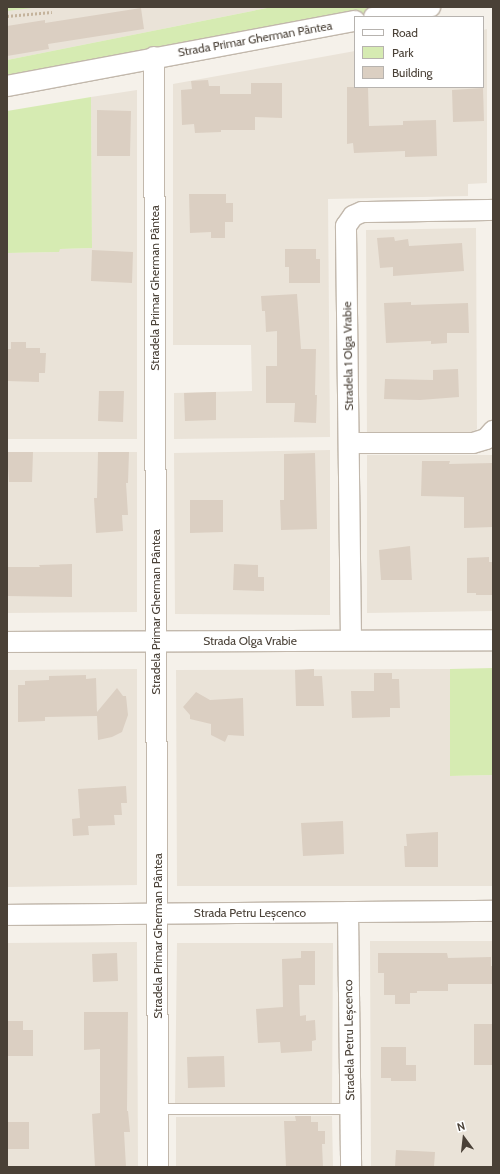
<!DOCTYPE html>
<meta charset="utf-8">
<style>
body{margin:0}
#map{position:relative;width:500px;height:1174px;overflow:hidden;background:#f5f1ea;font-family:Cabin,sans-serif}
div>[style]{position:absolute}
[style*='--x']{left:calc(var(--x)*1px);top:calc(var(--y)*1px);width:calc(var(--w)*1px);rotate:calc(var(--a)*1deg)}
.residential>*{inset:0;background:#eae3d8}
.green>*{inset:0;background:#d6ebb2}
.building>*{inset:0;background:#dbcfc2}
.path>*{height:2.5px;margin-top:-1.25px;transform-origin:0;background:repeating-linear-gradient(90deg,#c4b39c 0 2px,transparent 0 4px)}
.roads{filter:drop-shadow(1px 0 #c2b8ac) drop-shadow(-1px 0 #c2b8ac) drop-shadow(0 1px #c2b8ac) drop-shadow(0 -1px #c2b8ac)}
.lane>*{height:10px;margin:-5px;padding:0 5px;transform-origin:5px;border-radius:5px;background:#fff}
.street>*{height:20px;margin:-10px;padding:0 10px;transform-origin:10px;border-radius:10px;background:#fff}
span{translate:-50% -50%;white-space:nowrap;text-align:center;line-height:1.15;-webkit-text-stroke:4px #fff;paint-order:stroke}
.street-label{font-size:12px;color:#4a4137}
.frame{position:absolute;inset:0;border:8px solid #4a4137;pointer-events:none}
.legend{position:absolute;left:354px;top:16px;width:130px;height:72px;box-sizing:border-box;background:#fff;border:1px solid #b7b3af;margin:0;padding:5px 7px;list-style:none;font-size:12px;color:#4a4137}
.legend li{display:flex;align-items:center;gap:8px;height:20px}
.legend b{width:20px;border:1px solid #b7b3af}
.north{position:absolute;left:444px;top:1118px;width:40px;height:40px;-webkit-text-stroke:3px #fff;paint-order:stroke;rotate:345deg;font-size:11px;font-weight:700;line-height:16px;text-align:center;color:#4a4137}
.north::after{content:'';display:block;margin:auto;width:14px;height:18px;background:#4a4137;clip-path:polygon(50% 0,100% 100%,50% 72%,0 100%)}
</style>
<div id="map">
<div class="residential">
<div style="clip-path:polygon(7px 7px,272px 7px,7px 60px)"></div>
<div style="clip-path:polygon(487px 29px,487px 183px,468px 184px,468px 196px,328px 199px,330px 437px,174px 439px,174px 393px,252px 391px,251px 345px,173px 345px,173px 84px,355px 51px,355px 87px,483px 87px,483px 30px)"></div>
<div style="clip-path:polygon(137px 90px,137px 439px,7px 439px,7px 253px,59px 252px,59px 249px,92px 248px,91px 97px)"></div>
<div style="clip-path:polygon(476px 228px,477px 429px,469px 437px,367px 437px,366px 230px)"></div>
<div style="clip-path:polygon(330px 450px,330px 615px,175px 614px,174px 453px)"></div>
<div style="clip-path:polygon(7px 452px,137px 452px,137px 612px,7px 613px)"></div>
<div style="clip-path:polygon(367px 455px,493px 455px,493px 611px,367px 613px)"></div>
<div style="clip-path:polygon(137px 669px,137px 885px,7px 887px,7px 670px)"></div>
<div style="clip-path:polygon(450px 669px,450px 776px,493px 775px,493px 886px,177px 886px,176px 670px)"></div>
<div style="clip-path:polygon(370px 941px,493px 941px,493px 1167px,371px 1167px)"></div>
<div style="clip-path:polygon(137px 942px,138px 1167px,7px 1167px,7px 943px)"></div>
<div style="clip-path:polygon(177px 943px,333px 943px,332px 1103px,175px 1103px)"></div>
<div style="clip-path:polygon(332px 1116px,333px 1167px,176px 1167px,176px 1117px)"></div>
</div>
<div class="green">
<div style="clip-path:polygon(7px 7px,40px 7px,7px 11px)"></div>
<div style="clip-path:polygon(272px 7px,400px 7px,7px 77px,7px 60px)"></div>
<div style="clip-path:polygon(91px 97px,92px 248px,60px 249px,59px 252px,7px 253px,7px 111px)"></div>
<div style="clip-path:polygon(493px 668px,493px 775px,450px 776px,450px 669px)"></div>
</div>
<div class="building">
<div style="clip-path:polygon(141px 8px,144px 29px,48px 44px,49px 49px,7px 56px,7px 26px,45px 20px,45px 23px)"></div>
<div style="clip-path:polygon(208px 80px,209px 86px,220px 86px,220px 94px,251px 94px,251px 83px,282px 83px,282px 118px,255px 117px,255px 130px,221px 130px,221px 132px,195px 133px,194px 124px,182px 125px,181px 90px,192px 89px,191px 81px)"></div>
<div style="clip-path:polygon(347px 87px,368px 87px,369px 126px,403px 125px,403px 121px,436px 120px,437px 156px,405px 157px,405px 151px,354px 153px,353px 143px,347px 144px)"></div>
<div style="clip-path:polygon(483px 88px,484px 121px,453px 122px,452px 90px)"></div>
<div style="clip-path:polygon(97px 110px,131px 111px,130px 156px,97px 156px)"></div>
<div style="clip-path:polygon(189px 194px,226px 194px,226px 203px,233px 203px,233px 222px,225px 222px,225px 238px,211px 238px,211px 232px,190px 233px)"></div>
<div style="clip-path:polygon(394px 237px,395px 241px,408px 239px,409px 246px,462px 243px,464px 271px,393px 276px,393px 267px,380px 268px,377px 238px)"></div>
<div style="clip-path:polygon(285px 249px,316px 249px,316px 259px,320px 259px,320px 283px,289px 283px,289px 267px,285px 267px)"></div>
<div style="clip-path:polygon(92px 250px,133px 252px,132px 283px,91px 281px)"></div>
<div style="clip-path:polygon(297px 294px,301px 349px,316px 349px,315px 395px,317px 395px,316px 423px,294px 422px,295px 403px,266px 403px,266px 366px,277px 366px,277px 331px,266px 332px,265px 311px,262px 311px,261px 296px)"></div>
<div style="clip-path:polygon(411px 302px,411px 305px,468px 303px,469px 333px,447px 333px,447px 343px,431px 344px,431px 341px,386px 343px,384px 303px)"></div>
<div style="clip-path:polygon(11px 342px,26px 342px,26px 348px,40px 348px,40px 353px,46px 353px,45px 373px,39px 373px,39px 382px,7px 381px,7px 349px,11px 349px)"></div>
<div style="clip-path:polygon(458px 369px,459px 397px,420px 400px,384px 399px,385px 379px,433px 380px,433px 370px)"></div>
<div style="clip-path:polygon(99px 391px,124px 391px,123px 422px,98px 421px)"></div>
<div style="clip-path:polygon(216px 392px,216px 420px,185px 421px,184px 393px)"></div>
<div style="clip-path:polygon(7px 452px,33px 452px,32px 482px,9px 482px)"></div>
<div style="clip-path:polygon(98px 452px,129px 452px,128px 483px,126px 483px,128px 515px,122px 515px,123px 531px,96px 533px,94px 498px,97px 498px)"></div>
<div style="clip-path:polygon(315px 453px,317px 529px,281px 530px,280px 500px,284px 500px,284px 454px)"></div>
<div style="clip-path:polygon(422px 461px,450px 461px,449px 464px,493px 463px,493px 527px,464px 528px,464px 497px,421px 496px)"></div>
<div style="clip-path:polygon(190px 500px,223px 500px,223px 532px,190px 533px)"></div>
<div style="clip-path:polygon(410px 546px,412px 580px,381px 580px,379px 550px)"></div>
<div style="clip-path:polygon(489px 557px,489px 562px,493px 562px,493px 595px,476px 595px,476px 593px,467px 593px,467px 558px)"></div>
<div style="clip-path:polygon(72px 564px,72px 597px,7px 596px,7px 567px,40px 567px,39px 565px)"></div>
<div style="clip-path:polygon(234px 564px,258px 565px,258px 577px,264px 577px,264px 591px,233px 590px)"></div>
<div style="clip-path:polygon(314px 669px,314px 676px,322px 676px,324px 706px,296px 706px,295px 670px)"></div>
<div style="clip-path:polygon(374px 673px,392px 673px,392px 679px,399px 679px,400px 708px,390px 708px,390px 717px,352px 718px,351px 691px,374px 691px)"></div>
<div style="clip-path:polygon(86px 675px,86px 679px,96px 678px,97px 712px,117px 688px,123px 696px,126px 696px,128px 715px,122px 732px,112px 737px,98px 740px,97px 716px,45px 717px,45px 721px,18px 722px,18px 685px,25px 685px,25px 681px,49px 680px,49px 676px)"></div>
<div style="clip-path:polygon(196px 692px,210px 700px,243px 698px,244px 736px,228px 735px,225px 742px,211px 735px,211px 724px,190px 719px,190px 715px,183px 707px)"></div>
<div style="clip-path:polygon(126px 786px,127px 803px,121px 803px,122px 815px,114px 815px,115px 825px,88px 826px,89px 835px,73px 836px,72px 819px,80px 818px,78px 789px)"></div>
<div style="clip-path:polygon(343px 821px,344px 854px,303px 856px,301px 823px)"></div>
<div style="clip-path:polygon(438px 832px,438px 867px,405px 867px,404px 846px,407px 846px,406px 834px)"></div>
<div style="clip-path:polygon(301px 951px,315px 951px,315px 985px,299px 985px,300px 1016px,306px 1015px,306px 1021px,315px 1020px,316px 1040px,312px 1041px,312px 1051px,281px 1053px,280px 1042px,258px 1043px,256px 1009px,283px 1007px,282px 959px,301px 958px)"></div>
<div style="clip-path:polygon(117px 953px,118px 981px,93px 982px,92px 954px)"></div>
<div style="clip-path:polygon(378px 953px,447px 953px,448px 958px,491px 957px,491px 966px,493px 966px,493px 984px,448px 984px,448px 991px,417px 991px,417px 993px,410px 993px,410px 1004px,395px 1004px,395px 995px,384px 995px,384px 973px,378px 973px)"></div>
<div style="clip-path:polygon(84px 1012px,128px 1012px,127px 1111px,128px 1111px,130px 1132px,124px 1132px,126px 1167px,95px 1167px,92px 1114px,100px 1113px,100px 1049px,84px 1050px)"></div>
<div style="clip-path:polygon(7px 1021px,23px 1021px,23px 1030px,33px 1030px,33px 1056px,7px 1056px)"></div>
<div style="clip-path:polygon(474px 1024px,493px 1024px,493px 1065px,474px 1065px)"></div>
<div style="clip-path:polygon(381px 1047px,406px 1047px,406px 1065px,416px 1065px,416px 1081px,391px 1081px,391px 1078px,381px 1078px)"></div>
<div style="clip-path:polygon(224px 1056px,225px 1087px,188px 1088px,187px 1057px)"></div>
<div style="clip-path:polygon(295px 1116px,311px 1116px,311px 1122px,318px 1122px,318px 1131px,325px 1131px,325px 1144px,322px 1144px,323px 1167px,286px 1167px,284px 1121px,296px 1121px)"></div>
<div style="clip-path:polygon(7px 1122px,29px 1122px,29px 1149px,7px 1149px)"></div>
<div style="clip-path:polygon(396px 1150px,435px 1152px,434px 1167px,395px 1167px)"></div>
</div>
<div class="path">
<div style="--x:7;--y:16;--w:45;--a:-5.1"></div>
</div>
<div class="roads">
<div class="lane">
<div style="--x:159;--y:1109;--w:191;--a:0"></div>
</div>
<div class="street">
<div style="--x:374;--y:17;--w:57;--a:-10.1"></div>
<div style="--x:154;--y:57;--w:1110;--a:89.79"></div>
<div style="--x:7;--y:86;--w:354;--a:-10.6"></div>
<div style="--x:349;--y:443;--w:124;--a:0"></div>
<div style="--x:473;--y:443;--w:14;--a:-17"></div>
<div style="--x:486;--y:439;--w:11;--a:-49"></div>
<div style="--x:351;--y:640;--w:414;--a:-90.7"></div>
<div style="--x:346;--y:226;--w:12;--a:-55"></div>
<div style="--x:353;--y:216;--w:10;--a:-24"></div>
<div style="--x:362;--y:212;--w:131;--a:-0.9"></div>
<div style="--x:7;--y:642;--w:486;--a:-0.2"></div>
<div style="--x:348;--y:912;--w:255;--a:89.3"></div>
<div style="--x:7;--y:915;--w:486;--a:-0.5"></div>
</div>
</div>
<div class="street-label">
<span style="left:255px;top:39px;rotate:-10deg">Strada Primar Gherman Pântea</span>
<span style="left:155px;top:288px;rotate:-90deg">Stradela Primar Gherman Pântea</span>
<span style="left:348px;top:356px;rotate:-91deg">Stradela 1 Olga Vrabie</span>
<span style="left:156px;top:612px;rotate:-90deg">Stradela Primar Gherman Pântea</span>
<span style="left:250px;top:641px">Strada Olga Vrabie</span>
<span style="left:250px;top:913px">Strada Petru Leșcenco</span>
<span style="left:158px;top:936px;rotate:-90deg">Stradela Primar Gherman Pântea</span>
<span style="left:349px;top:1040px;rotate:-91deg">Stradela Petru Leșcenco</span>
</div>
<div class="frame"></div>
<ul class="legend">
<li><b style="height:5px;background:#fff"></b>Road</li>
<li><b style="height:11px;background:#d6ebb2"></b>Park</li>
<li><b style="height:11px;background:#dbcfc2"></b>Building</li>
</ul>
<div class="north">N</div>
</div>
